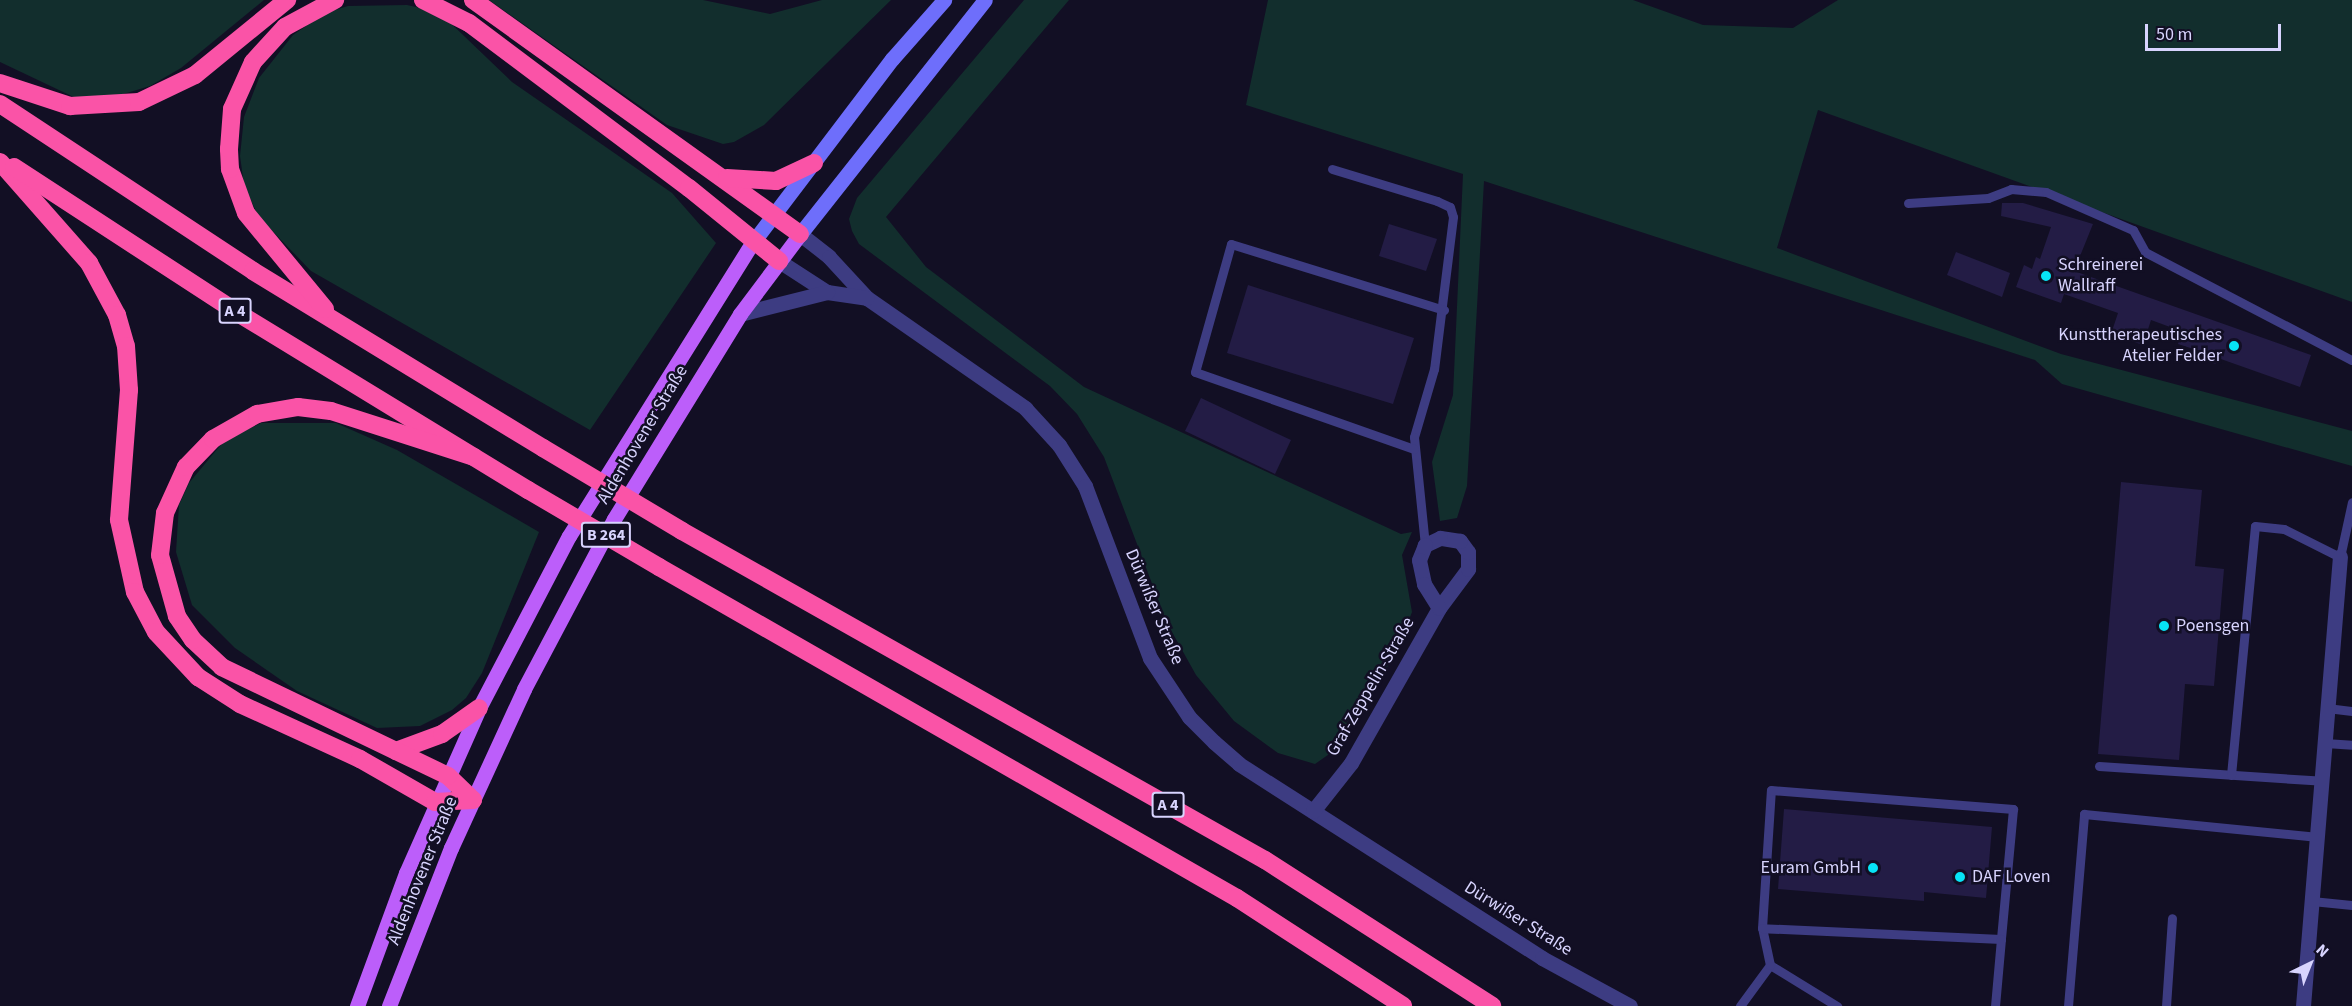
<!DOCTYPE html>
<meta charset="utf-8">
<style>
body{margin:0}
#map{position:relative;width:2352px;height:1006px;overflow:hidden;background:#120f24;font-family:"Source Sans 3",sans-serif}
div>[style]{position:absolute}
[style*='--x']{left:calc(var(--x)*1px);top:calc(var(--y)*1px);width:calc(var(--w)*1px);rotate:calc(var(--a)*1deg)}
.green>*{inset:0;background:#122e2d}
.building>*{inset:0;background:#231c45}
.service>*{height:9px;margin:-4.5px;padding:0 4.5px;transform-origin:4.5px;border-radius:4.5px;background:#3d3c82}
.minor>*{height:15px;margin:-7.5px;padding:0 7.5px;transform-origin:7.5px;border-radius:7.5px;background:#3d3c82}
.secondary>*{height:15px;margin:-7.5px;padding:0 7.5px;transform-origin:7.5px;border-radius:7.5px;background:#6e6efb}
.primary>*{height:15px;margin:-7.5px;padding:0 7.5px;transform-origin:7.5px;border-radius:7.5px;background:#bc5efa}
.motorway>*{height:18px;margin:-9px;padding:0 9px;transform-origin:9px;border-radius:9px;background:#fa53a7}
.motorway-bridge>*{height:18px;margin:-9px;padding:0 9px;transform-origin:9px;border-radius:9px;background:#fa53a7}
.dots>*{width:16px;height:16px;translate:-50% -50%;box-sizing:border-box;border:3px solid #120f24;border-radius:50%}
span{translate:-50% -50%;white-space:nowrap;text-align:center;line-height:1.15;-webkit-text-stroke:5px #120f24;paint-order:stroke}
.shield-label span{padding:2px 4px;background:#120f24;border:2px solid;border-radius:4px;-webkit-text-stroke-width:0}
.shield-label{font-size:16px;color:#d8d4fe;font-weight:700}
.poi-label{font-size:18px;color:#d8d4fe}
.left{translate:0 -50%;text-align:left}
.right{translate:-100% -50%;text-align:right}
.street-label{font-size:18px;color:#d8d4fe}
.north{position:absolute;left:2280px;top:934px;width:60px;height:60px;-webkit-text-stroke:4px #120f24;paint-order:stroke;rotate:43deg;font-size:16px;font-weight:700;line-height:24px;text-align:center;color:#d8d4fe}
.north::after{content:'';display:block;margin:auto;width:21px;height:27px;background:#d8d4fe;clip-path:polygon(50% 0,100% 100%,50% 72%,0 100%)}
.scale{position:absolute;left:2145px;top:24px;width:136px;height:27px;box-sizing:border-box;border:3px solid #d8d4fe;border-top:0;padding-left:8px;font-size:18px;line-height:21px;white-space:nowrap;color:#d8d4fe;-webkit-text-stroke:4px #120f24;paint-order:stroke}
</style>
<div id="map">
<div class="green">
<div style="clip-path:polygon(0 0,264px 0,181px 68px,150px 86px,110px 98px,80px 100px,0 62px)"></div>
<div style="clip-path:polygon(489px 0,703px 0,770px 14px,822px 0,891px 0,764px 125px,734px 142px,723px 144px,667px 125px)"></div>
<div style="clip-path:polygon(1024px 0,1069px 0,886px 217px,926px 267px,1084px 387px,1401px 534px,1412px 532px,1402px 555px,1412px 612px,1396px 653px,1335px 750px,1315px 764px,1278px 753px,1234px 721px,1196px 675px,1167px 623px,1104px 457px,1077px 414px,1050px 386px,859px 244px,852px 231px,849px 219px,857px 198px)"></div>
<div style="clip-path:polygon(1268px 0,1633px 0,1703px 25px,1793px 28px,1838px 0,2352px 0,2352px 302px,1818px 110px,1777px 248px,2061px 354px,2352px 431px,2352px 466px,2062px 384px,2035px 360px,1484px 181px,1467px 486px,1457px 518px,1440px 521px,1432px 462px,1453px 395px,1463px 174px,1246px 105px)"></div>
<div style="clip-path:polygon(407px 5px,439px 12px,512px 82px,672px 193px,716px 243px,590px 430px,311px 271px,258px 216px,244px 185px,240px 156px,244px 117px,259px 78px,293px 35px,325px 13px,348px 6px)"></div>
<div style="clip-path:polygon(261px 423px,336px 423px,397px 450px,539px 532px,482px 673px,466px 698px,452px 710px,420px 726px,377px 728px,297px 691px,235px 648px,192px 605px,176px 552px,179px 505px,189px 483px,224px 441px)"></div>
</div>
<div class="building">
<div style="clip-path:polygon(2002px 203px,2023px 203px,2093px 224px,2074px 271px,2311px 355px,2300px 387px,2218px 358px,2216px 364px,2200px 359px,2203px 352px,2178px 344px,2181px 331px,2151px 320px,2143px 345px,2111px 334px,2118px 313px,2064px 294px,2061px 303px,2016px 287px,2024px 265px,2032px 269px,2036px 257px,2040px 259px,2051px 227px,2001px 216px)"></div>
<div style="clip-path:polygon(1389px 224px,1437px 239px,1426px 271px,1379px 256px)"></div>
<div style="clip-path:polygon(1956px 252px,2010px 273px,2002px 297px,1947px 275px)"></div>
<div style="clip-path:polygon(1248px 285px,1414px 338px,1393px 404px,1227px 353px)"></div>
<div style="clip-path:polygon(1201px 398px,1291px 440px,1275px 474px,1185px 431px)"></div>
<div style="clip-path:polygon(2121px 482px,2202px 490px,2195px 566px,2224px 569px,2214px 686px,2185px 684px,2179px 760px,2098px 754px)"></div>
<div style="clip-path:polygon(1784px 809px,1992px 827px,1986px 898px,1924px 892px,1924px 901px,1778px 889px)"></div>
</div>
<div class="service">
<div style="--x:1332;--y:169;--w:110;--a:16.9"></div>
<div style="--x:1437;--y:201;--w:14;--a:25"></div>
<div style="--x:1450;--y:207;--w:10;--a:73"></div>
<div style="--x:1453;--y:217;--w:153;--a:97.1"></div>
<div style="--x:1434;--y:369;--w:71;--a:106.4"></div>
<div style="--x:1414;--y:437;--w:109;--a:84.2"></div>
<div style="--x:1908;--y:203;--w:80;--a:-3.6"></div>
<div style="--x:1988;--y:198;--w:25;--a:-21"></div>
<div style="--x:2011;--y:189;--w:35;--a:5"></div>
<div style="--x:2046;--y:192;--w:95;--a:23.6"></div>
<div style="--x:2133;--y:230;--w:25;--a:61"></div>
<div style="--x:2145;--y:252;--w:233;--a:27.6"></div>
<div style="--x:1414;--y:449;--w:232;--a:-160.6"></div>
<div style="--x:1195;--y:372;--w:133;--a:-74.3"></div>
<div style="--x:1231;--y:244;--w:223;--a:17.2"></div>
<div style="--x:2327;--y:708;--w:25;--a:7"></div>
<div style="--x:2325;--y:743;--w:27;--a:4"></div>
<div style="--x:2099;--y:766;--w:224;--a:3.8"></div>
<div style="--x:2231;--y:775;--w:250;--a:-84.5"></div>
<div style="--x:2255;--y:526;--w:29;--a:6"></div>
<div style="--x:2284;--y:529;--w:63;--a:26.6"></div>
<div style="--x:2340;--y:557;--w:56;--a:-77.7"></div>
<div style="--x:2312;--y:901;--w:40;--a:5.7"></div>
<div style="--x:1770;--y:965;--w:79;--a:31.5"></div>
<div style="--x:1740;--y:1006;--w:51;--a:-53.8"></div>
<div style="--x:1770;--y:965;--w:38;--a:-102"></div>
<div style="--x:1762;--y:928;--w:138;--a:-86.3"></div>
<div style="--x:1771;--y:790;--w:243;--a:4.5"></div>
<div style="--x:2013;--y:809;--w:131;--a:95.3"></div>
<div style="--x:2001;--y:939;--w:239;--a:-177.4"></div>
<div style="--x:1995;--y:1006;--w:67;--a:-84.9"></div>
<div style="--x:2068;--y:1006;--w:193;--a:-85.2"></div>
<div style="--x:2084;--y:814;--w:235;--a:5.6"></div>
<div style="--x:2166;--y:1006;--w:88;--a:-86.1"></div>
</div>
<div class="minor">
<div style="--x:800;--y:234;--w:37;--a:38"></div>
<div style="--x:829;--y:257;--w:56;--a:47.2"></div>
<div style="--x:867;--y:298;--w:193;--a:34.8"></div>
<div style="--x:1025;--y:408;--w:50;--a:47.4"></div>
<div style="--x:1059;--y:445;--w:49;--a:57.6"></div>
<div style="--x:1085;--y:486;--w:184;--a:69.3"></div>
<div style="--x:1150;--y:658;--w:71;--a:56.5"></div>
<div style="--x:1189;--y:717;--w:35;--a:45"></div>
<div style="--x:1214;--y:742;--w:33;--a:41"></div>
<div style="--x:1239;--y:764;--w:360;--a:32.6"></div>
<div style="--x:1542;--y:958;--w:100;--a:28.6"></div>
<div style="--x:779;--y:261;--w:57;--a:32.9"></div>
<div style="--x:827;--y:292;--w:40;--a:8.5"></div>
<div style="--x:740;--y:314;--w:90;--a:-14.2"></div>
<div style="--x:1313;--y:811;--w:61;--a:-51.6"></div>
<div style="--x:1351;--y:763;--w:178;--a:-60.4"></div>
<div style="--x:1439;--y:608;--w:49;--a:-53.4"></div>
<div style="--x:1468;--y:569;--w:17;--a:-90"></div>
<div style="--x:1468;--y:552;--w:14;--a:-126"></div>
<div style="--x:1460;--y:541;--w:20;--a:-171"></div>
<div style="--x:1440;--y:538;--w:17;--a:155"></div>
<div style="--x:1425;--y:545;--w:16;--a:112"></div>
<div style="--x:1419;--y:560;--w:25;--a:78"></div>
<div style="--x:1424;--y:584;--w:28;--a:58"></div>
<div style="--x:2303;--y:1006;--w:451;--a:-85.3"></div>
</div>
<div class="secondary">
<div style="--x:800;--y:234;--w:298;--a:-51.7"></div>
<div style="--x:753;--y:242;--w:230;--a:-52.8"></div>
<div style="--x:892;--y:59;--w:79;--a:-48.6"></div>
</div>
<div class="primary">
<div style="--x:357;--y:1006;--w:142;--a:-69.8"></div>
<div style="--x:406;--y:873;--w:180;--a:-66.1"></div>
<div style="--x:479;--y:708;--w:194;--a:-62.4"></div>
<div style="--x:569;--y:536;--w:347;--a:-58"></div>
<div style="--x:389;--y:1006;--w:170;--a:-68.6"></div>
<div style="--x:451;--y:848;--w:175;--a:-65.3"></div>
<div style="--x:524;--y:689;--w:192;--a:-62.1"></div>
<div style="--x:614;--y:519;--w:241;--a:-58.4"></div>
<div style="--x:740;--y:314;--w:100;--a:-53.1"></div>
</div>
<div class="motorway">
<div style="--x:423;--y:0;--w:51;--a:26.6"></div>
<div style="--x:469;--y:23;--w:275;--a:36.9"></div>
<div style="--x:689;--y:188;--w:116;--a:39"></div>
<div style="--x:473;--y:0;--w:402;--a:35.6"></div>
<div style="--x:0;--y:83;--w:74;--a:18.2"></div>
<div style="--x:70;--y:106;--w:69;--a:-3.3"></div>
<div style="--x:139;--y:102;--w:62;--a:-25.7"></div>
<div style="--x:195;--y:75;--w:119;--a:-39.2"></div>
<div style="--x:0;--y:104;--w:303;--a:33.4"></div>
<div style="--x:253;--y:271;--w:340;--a:31.4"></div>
<div style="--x:0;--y:162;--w:135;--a:48.6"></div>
<div style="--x:89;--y:263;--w:59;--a:61.7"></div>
<div style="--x:117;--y:315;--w:32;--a:74"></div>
<div style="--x:126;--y:346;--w:44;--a:86.1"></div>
<div style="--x:129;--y:390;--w:130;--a:94.4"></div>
<div style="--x:119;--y:520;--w:74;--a:77.5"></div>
<div style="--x:135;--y:592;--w:45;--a:62.3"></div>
<div style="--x:156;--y:632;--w:62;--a:47"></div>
<div style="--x:198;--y:677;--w:50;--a:32.7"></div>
<div style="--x:240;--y:704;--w:132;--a:24.6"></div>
<div style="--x:360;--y:759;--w:86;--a:29.8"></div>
<div style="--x:435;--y:802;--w:38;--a:-3"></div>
<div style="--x:14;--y:167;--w:262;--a:33.1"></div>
<div style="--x:233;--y:310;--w:346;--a:31.4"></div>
<div style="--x:727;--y:178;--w:49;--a:3.5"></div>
<div style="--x:776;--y:181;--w:42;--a:-25.3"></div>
<div style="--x:325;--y:309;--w:124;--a:-129.5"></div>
<div style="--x:246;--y:213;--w:47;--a:-110"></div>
<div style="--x:230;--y:169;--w:20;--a:-93"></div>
<div style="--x:229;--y:149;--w:40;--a:-85.7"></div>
<div style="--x:232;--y:109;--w:51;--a:-65.9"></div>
<div style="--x:253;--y:62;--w:47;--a:-47.6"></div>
<div style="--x:285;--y:27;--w:57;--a:-28.4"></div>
<div style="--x:682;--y:531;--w:669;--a:29.44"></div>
<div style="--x:1265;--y:860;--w:270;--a:32.7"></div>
<div style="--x:659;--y:567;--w:666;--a:29.8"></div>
<div style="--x:1237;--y:898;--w:198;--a:33"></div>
<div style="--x:396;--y:751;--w:49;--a:-20.3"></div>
<div style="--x:442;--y:734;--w:45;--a:-35.1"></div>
<div style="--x:473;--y:800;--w:35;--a:-136"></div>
<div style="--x:448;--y:776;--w:251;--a:-154.3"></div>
<div style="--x:222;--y:667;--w:40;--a:-137"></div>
<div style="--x:193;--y:640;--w:29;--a:-124"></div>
<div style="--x:177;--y:616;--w:63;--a:-105.6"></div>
<div style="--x:160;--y:555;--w:42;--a:-83.2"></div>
<div style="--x:165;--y:513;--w:51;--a:-65.5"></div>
<div style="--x:186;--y:467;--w:39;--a:-46"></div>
<div style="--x:213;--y:439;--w:51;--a:-29.6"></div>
<div style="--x:257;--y:414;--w:42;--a:-9.7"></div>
<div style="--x:298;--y:407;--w:33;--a:7"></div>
<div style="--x:331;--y:411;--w:150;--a:17.8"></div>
</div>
<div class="motorway-bridge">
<div style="--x:543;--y:448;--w:162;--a:30.8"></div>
<div style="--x:528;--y:490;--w:152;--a:30.4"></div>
</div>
<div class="dots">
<div style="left:2046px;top:276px;background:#07e4f6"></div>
<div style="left:2234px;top:346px;background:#07e4f6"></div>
<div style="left:2164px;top:626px;background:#07e4f6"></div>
<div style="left:1873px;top:868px;background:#07e4f6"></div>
<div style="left:1960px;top:877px;background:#07e4f6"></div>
</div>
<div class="shield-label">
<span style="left:235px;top:311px">A 4</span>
<span style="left:606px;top:535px">B 264</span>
<span style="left:1168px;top:805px">A 4</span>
</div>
<div class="poi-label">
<span class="left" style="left:2058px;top:276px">Schreinerei<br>Wallraff</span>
<span class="right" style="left:2222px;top:346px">Kunsttherapeutisches<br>Atelier Felder</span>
<span class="left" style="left:2176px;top:626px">Poensgen</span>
<span class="right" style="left:1861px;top:868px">Euram GmbH</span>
<span class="left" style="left:1972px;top:877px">DAF Loven</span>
</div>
<div class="street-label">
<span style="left:643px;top:435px;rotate:-59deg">Aldenhovener Straße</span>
<span style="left:1154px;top:607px;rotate:67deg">Dürwißer Straße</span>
<span style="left:1371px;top:687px;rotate:-60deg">Graf-Zeppelin-Straße</span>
<span style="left:423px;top:871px;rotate:-68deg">Aldenhovener Straße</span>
<span style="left:1518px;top:919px;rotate:32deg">Dürwißer Straße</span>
</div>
<div class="north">N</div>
<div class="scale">50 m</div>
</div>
